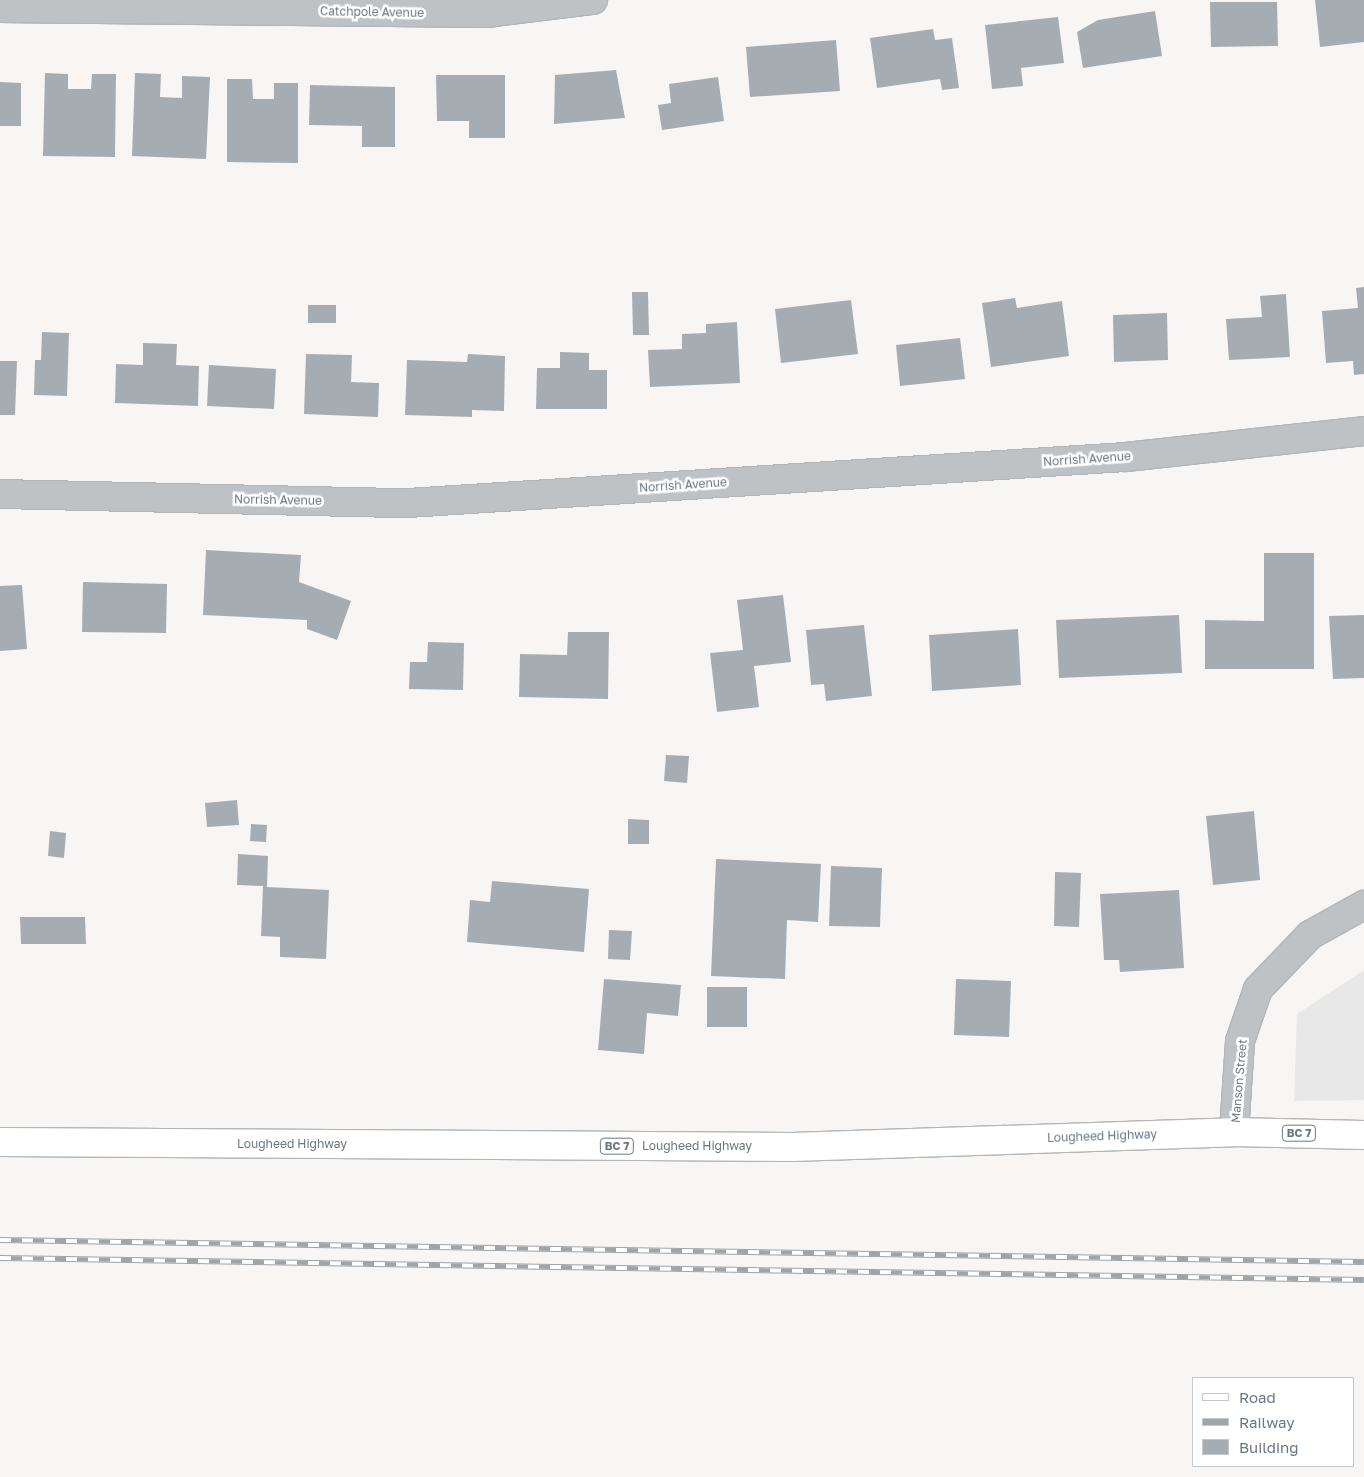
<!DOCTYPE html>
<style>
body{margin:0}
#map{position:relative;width:1364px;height:1477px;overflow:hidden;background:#f7f6f4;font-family:"Golos Text",sans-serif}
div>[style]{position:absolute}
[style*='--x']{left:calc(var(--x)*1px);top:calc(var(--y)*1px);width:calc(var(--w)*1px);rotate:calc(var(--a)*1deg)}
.built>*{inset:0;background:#e7e8e7}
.building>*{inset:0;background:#a6adb2}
.roads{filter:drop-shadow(1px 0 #b2b6b9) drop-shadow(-1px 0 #b2b6b9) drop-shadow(0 1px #b2b6b9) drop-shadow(0 -1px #b2b6b9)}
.minor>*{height:28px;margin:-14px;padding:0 14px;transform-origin:14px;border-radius:14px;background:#bec2c5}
.major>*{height:28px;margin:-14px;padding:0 14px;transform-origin:14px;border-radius:14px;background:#fff}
.rail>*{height:5.5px;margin-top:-2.75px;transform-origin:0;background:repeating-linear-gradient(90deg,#fff 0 11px,#9fa4a9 0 22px);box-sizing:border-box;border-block:1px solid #9fa4a9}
span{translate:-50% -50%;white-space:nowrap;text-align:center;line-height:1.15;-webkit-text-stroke:5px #fff;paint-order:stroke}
.shield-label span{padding:1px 4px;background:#fff;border:1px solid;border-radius:4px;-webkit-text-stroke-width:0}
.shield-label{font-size:11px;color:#6a7781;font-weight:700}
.street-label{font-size:12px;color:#6a7781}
.legend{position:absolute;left:1192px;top:1377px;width:162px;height:90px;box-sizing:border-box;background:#fff;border:1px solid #c3c9cd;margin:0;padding:6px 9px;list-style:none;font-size:15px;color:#6a7781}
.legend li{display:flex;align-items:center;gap:10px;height:25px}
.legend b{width:25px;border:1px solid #c3c9cd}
</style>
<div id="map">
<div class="built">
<div style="clip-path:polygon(1364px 970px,1364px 1100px,1294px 1101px,1297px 1014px)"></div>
</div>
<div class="building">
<div style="clip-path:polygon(1315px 0,1364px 0,1364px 42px,1320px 47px)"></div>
<div style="clip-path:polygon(1210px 2px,1277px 2px,1278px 46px,1211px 47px)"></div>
<div style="clip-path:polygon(1155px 11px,1162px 56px,1083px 68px,1077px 32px,1098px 20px)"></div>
<div style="clip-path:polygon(1058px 17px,1064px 63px,1021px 68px,1023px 86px,992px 89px,985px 25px)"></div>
<div style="clip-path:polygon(933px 29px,935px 40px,952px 38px,959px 88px,942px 90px,940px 79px,877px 88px,870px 38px)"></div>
<div style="clip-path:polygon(836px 40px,840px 91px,750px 97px,746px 47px)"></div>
<div style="clip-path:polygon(616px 70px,625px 118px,554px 124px,555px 75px)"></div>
<div style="clip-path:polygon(45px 73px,68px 74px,68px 89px,91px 89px,92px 74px,116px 74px,115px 157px,43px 156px)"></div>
<div style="clip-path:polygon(135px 73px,161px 74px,160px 97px,182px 98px,182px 76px,210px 77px,206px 159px,132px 156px)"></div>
<div style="clip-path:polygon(436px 75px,505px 75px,505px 138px,469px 138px,469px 121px,437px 121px)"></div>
<div style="clip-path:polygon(718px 77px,724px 121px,662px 130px,658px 105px,671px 103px,669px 84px)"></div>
<div style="clip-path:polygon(227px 79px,252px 79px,253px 99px,274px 99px,274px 83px,298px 83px,298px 163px,227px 162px)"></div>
<div style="clip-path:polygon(0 82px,21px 83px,21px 126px,0 126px)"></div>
<div style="clip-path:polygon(310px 85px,395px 87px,395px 147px,362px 147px,362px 126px,309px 125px)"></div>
<div style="clip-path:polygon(1364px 287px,1364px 374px,1354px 375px,1353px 361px,1326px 363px,1322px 311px,1358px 308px,1356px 288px)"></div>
<div style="clip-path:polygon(632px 292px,648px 292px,649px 335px,633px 335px)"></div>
<div style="clip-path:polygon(1286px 294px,1290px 357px,1229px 360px,1226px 319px,1262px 317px,1260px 296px)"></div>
<div style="clip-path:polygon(1015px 298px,1017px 308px,1062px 301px,1069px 356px,991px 367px,982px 303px)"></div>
<div style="clip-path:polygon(851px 300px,858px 354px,781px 363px,775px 309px)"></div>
<div style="clip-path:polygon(308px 305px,336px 305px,336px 323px,308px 323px)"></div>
<div style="clip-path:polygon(1167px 313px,1168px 360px,1114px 362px,1113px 315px)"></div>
<div style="clip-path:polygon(737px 322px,740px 383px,650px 387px,648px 350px,682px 349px,682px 334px,706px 333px,706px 324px)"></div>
<div style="clip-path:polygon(42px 332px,69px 333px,67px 396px,34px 395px,35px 360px,41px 360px)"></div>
<div style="clip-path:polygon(960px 338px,965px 379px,900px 386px,896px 345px)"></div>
<div style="clip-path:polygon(143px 343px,177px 344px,176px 365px,199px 366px,198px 406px,115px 403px,116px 364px,143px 365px)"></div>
<div style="clip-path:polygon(560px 352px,589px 353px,589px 370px,607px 370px,607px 409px,536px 409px,537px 368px,560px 368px)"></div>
<div style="clip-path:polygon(306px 354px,352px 355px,351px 382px,379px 383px,378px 417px,304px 414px)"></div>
<div style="clip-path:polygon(468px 354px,505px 356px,504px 411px,472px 410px,472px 417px,405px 415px,407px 360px,467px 362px)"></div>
<div style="clip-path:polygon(0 361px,17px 361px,15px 415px,0 415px)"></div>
<div style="clip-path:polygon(209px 365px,276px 369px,274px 409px,207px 406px)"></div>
<div style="clip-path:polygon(206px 550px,301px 555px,299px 582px,351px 601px,337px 640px,307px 629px,307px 620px,203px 615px)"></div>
<div style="clip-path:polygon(1264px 553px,1314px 553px,1314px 669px,1205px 669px,1205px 620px,1264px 621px)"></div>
<div style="clip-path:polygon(83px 582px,167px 584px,166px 633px,82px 632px)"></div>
<div style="clip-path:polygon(22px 585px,27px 649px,0 651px,0 586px)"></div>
<div style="clip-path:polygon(783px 595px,791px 662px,754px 666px,759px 707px,717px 712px,710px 653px,743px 650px,737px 600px)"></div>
<div style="clip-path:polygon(1179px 615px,1182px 673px,1059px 678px,1056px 620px)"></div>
<div style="clip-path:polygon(1364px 615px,1364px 678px,1333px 679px,1329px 616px)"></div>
<div style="clip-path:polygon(864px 625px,872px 696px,826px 701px,824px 684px,811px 685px,806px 630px)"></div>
<div style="clip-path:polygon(1018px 629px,1021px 685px,932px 691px,929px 635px)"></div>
<div style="clip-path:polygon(568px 632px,609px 632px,608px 699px,519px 697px,520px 654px,567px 655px)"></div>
<div style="clip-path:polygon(428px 642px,464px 643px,463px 690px,409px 689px,410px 662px,427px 662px)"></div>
<div style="clip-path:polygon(666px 755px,689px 756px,687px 783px,664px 781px)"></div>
<div style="clip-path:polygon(237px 800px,239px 825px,207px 827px,205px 803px)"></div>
<div style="clip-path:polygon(1254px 811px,1260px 880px,1213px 885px,1206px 816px)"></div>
<div style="clip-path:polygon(628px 819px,649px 820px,649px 844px,628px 844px)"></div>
<div style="clip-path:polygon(251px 824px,267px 825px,266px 842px,250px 841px)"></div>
<div style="clip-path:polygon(50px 831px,66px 833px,64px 858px,48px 856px)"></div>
<div style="clip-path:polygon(238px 854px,268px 856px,267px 887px,329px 890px,326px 959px,280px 957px,280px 937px,261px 936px,263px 886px,237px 885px)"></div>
<div style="clip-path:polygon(716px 859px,821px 864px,818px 922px,787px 920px,785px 979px,711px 976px)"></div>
<div style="clip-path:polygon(831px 866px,882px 868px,880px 927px,829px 926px)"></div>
<div style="clip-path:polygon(1055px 872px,1081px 873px,1079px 927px,1054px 926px)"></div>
<div style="clip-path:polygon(492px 881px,589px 889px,584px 952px,467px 942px,470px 900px,490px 902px)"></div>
<div style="clip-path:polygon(1179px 890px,1184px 968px,1120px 972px,1119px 960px,1104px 960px,1100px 894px)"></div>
<div style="clip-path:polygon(20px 917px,85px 917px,86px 944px,21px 944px)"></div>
<div style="clip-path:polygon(609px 930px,632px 931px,630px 960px,608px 959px)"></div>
<div style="clip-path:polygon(604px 979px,681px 985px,678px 1016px,647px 1013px,644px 1054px,598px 1050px)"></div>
<div style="clip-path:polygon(956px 979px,1011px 981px,1009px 1037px,954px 1035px)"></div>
<div style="clip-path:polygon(707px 987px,747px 987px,747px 1027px,707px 1027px)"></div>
</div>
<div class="roads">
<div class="minor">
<div style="--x:0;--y:8;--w:487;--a:0.6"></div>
<div style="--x:487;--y:13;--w:107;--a:-7"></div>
<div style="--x:0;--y:494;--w:408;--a:1.3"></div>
<div style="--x:408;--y:503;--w:719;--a:-3.67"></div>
<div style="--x:1126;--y:457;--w:239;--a:-6.2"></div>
<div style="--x:1234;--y:1132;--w:91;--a:-86.2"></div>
<div style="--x:1240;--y:1041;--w:55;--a:-70.9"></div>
<div style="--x:1258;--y:989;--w:75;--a:-46.1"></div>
<div style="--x:1310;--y:935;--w:62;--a:-29.1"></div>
</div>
<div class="major">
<div style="--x:0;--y:1142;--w:792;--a:0.36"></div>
<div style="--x:792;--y:1147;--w:442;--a:-1.9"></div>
<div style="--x:1234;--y:1132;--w:130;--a:1.3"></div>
</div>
</div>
<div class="rail">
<div style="--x:0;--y:1240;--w:1364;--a:0.92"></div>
<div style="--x:0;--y:1258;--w:1364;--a:0.92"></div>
</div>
<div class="shield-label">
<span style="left:1299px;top:1133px">BC 7</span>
<span style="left:617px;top:1146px">BC 7</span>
</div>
<div class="street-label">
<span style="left:372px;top:12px;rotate:1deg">Catchpole Avenue</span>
<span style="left:1087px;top:459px;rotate:-4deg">Norrish Avenue</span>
<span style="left:683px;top:485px;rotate:-4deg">Norrish Avenue</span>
<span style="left:278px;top:500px;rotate:1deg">Norrish Avenue</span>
<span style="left:1239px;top:1081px;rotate:-85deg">Manson Street</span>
<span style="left:1102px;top:1136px;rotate:-2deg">Lougheed Highway</span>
<span style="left:292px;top:1144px">Lougheed Highway</span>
<span style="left:697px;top:1146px">Lougheed Highway</span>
</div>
<ul class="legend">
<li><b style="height:6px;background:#fff"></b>Road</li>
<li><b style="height:6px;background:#9fa4a9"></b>Railway</li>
<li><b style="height:14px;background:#a6adb2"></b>Building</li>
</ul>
</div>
